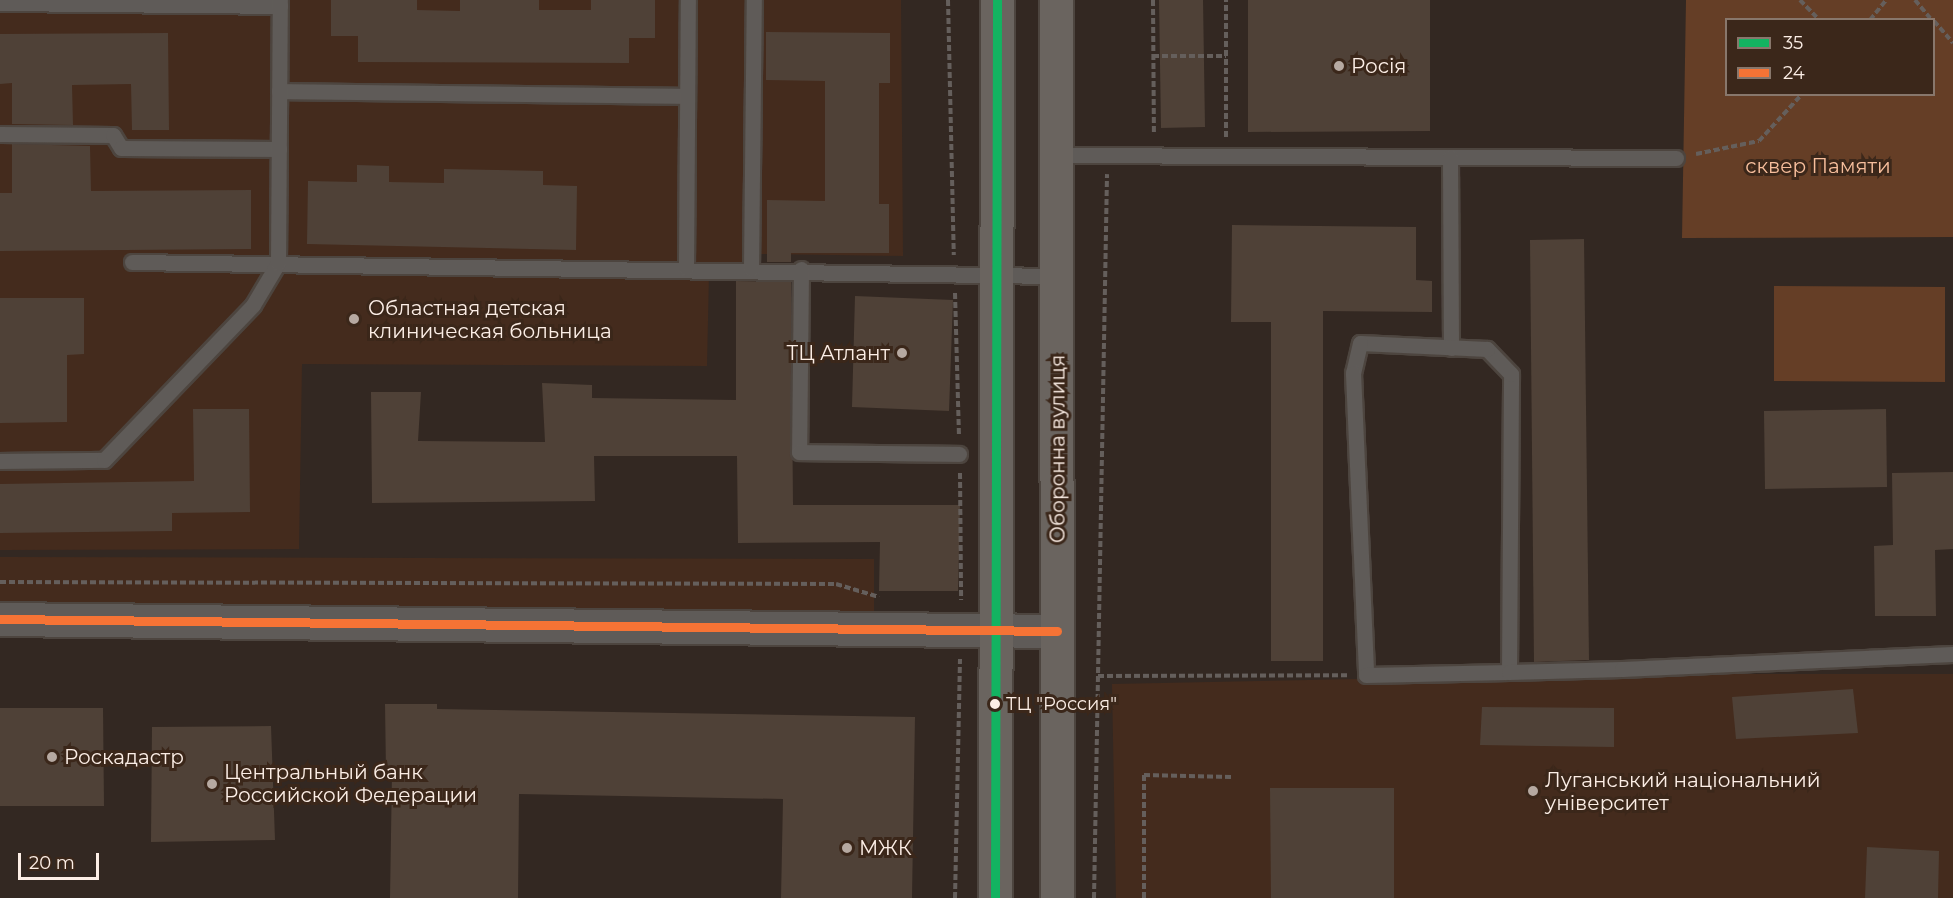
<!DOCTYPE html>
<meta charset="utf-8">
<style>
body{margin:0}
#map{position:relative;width:1953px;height:898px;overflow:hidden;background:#332822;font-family:Montserrat,sans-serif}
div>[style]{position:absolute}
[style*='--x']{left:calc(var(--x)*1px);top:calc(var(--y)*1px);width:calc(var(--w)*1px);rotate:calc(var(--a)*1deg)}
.built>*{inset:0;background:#442b1d}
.green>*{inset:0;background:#653e26}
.building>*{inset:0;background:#4f4137}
.path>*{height:4px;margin-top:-2px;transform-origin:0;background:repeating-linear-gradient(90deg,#655f5c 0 6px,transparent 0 9px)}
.roads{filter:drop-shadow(2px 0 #4d453f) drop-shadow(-2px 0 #4d453f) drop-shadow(0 2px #4d453f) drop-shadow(0 -2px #4d453f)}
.service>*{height:15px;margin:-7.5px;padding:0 7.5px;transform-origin:7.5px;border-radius:7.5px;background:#5f5b58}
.tertiary>*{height:33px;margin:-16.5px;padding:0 16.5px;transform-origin:16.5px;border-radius:16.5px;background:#5f5b58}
.primary>*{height:33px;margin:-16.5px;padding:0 16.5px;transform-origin:16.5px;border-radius:16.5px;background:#6a645f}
.bus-1>*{height:9px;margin:-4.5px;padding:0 4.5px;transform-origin:4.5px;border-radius:4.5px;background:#13b361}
.bus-2>*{height:9px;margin:-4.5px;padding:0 4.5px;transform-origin:4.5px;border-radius:4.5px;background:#f57335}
.dots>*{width:16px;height:16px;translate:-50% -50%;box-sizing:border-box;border:3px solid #3b271a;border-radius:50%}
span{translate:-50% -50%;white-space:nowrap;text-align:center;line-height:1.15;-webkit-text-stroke:6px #3b271a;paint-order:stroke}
.bus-label{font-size:18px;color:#fceee6}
.left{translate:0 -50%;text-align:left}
.poi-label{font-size:20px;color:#fceee6}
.right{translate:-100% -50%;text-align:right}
.park-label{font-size:20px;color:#f7be9c}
.street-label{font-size:20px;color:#fceee6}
.legend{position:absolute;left:1725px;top:18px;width:210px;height:78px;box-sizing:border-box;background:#3b271a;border:2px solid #88776c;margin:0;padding:8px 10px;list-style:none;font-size:18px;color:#fceee6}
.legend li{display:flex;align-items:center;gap:12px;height:30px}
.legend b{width:30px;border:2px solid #88776c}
.scale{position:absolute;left:18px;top:853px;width:81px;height:27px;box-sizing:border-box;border:3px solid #fceee6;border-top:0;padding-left:8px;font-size:18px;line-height:21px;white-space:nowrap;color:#fceee6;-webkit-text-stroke:4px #3b271a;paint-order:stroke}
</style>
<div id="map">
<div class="built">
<div style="clip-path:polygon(0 0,901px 0,903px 256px,758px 254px,759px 274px,709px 274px,707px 366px,302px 364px,299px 549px,0 550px)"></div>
<div style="clip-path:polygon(0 557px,874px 559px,874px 614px,0 611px)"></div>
<div style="clip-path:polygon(1607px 674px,1953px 674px,1953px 898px,1116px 898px,1112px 684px)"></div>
</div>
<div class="green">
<div style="clip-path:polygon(evenodd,1686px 0,1953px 0,1953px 237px,1682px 238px,1686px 0,1726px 20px,1934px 20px,1934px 94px,1726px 94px,1726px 20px)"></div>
<div style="clip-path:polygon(1774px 286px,1945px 287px,1945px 382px,1774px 381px)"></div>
</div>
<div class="building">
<div style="clip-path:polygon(331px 0,417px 0,417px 10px,460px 11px,460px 0,539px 0,539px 10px,591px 10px,591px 0,655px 0,655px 38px,629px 38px,629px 63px,358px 62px,358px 36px,331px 36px)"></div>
<div style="clip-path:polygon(1159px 0,1203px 0,1205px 127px,1161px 128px)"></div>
<div style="clip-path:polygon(1248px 0,1430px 0,1430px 131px,1248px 132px)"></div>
<div style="clip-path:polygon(766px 32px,890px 33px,890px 83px,879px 83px,879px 204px,889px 204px,889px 253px,791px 253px,791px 262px,767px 262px,767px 200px,825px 201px,825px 81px,766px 80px)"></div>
<div style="clip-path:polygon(168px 33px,169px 130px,132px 130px,131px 84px,72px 85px,73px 125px,12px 124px,12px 83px,0 84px,0 34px)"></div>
<div style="clip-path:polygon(12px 144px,90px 146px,91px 191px,251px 190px,251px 249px,0 251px,0 193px,12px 193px)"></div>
<div style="clip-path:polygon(357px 165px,389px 166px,389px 182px,444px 183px,444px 169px,543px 171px,543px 185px,577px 186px,576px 250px,307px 244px,308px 181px,357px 182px)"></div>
<div style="clip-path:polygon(1232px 225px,1416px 227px,1416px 280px,1432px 281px,1432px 312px,1323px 311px,1323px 661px,1271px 661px,1271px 322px,1231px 322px)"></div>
<div style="clip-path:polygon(1584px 239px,1589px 660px,1534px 662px,1530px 240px)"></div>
<div style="clip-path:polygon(736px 281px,791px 282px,793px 505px,960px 505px,958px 591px,879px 591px,880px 542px,738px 543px,737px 456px,594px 456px,595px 501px,372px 503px,371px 392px,421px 392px,418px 441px,545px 442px,542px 383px,592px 385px,592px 398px,736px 400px)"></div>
<div style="clip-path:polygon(855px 296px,953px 300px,949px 411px,852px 407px)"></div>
<div style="clip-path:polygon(0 298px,84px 298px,84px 354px,67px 355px,67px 422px,0 423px)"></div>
<div style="clip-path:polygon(193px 409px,249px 409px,250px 512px,172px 513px,172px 531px,0 533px,0 484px,194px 481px)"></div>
<div style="clip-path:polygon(1886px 409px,1887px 487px,1765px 489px,1764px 411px)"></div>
<div style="clip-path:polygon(1953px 472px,1953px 549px,1935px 550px,1936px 616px,1875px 616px,1874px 546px,1893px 545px,1892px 473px)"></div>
<div style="clip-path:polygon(1853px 689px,1858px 733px,1736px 739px,1732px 697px)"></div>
<div style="clip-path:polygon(385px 704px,437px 704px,437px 709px,915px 717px,912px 898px,781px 898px,783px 799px,519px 794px,518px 898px,390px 898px,392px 772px,386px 772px)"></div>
<div style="clip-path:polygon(1482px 707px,1614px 708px,1614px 747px,1480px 745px)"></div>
<div style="clip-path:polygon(0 708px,103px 708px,104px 806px,0 806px)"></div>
<div style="clip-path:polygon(271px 726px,275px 840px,151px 842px,152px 727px)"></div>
<div style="clip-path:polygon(1270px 788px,1394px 788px,1394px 898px,1271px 898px)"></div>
<div style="clip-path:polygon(1867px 847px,1939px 851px,1938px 898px,1865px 898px)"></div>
</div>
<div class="path">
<div style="--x:948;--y:0;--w:255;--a:88.7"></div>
<div style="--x:1153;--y:0;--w:134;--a:89.6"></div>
<div style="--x:1800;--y:0;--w:28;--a:46"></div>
<div style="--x:1915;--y:0;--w:26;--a:50"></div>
<div style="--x:1870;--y:20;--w:26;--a:-51"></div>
<div style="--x:1934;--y:21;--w:29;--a:49"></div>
<div style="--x:1153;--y:56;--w:73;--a:0"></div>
<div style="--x:1226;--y:137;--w:137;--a:-90"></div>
<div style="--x:1696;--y:154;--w:64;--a:-11.7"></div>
<div style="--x:1759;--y:141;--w:64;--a:-47.5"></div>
<div style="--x:955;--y:293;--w:142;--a:88.4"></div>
<div style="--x:960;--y:473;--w:127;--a:89.5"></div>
<div style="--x:0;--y:582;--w:836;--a:0.14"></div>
<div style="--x:836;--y:584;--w:45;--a:16.8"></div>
<div style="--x:1098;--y:676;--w:249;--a:-0.2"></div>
<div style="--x:955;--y:898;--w:239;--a:-88.8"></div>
<div style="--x:1094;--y:898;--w:724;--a:-88.97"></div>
<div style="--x:1144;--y:898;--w:123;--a:-90"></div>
<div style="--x:1144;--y:775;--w:87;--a:1.3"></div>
</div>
<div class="roads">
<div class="service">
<div style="--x:0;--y:3;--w:280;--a:0.6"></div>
<div style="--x:279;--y:91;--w:408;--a:0.7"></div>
<div style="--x:0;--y:134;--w:113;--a:0.5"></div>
<div style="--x:113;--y:135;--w:15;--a:58"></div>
<div style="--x:121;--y:148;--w:158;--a:0.4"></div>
<div style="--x:1057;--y:155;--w:619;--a:0.28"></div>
<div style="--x:1450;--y:157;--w:191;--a:89.7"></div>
<div style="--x:132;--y:262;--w:926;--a:0.87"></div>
<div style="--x:686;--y:268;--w:268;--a:-89.6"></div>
<div style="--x:751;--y:269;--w:269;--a:-89.4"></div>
<div style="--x:801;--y:269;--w:183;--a:90.6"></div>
<div style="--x:799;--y:452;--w:160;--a:0.7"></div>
<div style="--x:0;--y:461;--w:104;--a:-0.6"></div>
<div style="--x:104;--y:460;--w:215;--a:-46.1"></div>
<div style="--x:253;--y:305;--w:49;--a:-59.2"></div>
<div style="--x:278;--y:263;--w:263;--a:-89.6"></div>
<div style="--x:1509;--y:672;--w:298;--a:-89.6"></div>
<div style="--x:1511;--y:374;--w:35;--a:-134"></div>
<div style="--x:1487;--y:349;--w:127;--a:-177.3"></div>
<div style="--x:1360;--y:343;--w:31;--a:103"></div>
<div style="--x:1353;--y:373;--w:302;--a:87.5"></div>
<div style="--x:1366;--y:675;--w:143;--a:-1.2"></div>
<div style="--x:1509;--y:672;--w:113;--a:-1.5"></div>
<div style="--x:1622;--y:669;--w:331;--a:-2.6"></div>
</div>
<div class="tertiary">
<div style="--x:0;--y:619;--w:1057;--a:0.65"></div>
</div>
<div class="primary">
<div style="--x:1056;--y:0;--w:898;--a:89.94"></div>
<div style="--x:995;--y:898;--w:898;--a:-89.87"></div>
</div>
</div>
<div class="bus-1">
<div style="--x:995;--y:898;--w:898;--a:-89.87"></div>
</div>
<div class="bus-2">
<div style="--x:0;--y:619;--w:1057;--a:0.65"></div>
</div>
<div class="dots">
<div style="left:1339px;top:66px;background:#b6a9a1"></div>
<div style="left:354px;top:319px;background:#b6a9a1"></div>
<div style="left:902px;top:353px;background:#b6a9a1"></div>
<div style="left:995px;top:704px;background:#fceee6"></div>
<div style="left:52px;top:757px;background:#b6a9a1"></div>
<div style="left:212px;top:784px;background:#b6a9a1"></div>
<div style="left:1533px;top:791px;background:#b6a9a1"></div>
<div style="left:847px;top:848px;background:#b6a9a1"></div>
</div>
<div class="bus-label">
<span class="left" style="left:1006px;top:704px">ТЦ "Россия"</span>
</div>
<div class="poi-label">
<span class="left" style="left:1351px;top:66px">Росія</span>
<span class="left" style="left:368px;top:320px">Областная детская<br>клиническая больница</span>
<span class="right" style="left:890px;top:353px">ТЦ Атлант</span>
<span class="left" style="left:64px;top:757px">Роскадастр</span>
<span class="left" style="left:224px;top:784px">Центральный банк<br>Российской Федерации</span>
<span class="left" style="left:1545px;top:792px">Луганський національний<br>університет</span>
<span class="left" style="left:859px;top:848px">МЖК</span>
</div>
<div class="park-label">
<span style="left:1818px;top:166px">сквер Памяти</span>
</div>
<div class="street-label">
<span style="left:1058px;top:449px;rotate:-90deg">Оборонна вулиця</span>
</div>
<ul class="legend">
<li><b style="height:8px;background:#13b361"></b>35</li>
<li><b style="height:8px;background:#f57335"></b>24</li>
</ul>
<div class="scale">20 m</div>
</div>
